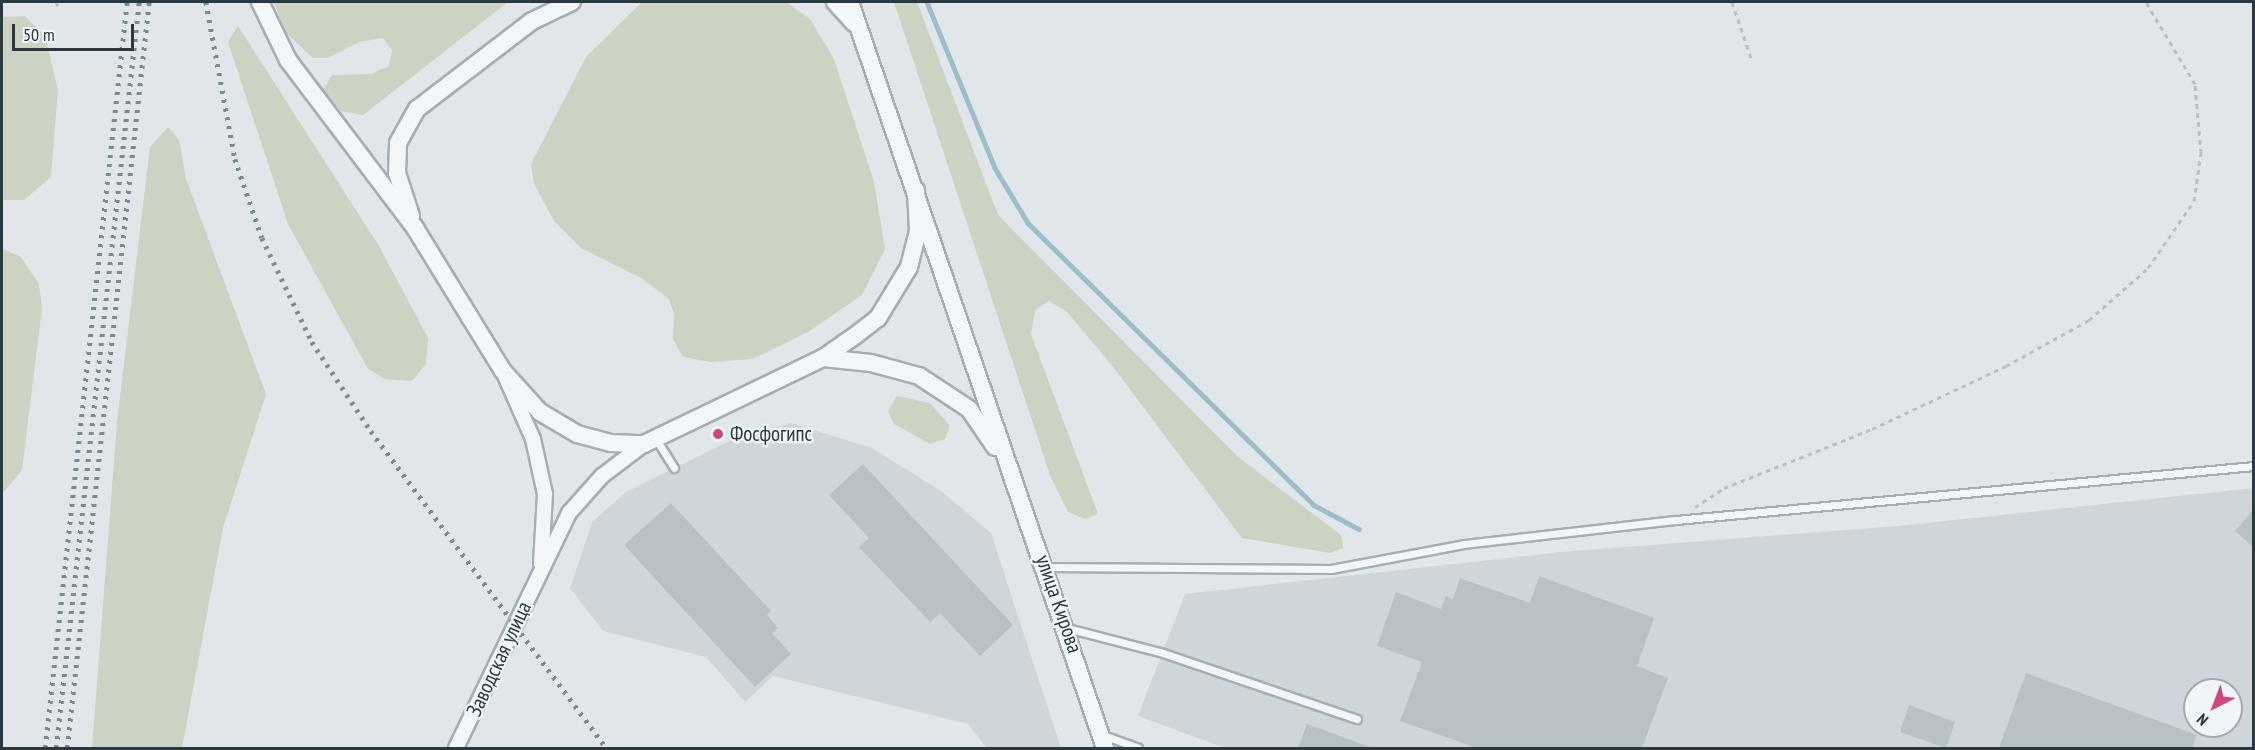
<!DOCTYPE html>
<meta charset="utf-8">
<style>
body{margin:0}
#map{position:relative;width:2255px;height:750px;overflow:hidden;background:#e1e6ea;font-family:"PT Sans Narrow",sans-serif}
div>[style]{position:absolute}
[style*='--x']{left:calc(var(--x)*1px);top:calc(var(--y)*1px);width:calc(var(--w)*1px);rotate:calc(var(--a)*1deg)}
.built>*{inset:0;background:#cfd6db}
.green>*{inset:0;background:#cbd3c2}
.stream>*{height:4.5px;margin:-2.25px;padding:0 2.25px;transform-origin:2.25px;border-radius:2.25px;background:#9cbeca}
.building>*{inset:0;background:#b8c1c6}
.path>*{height:3px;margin-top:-1.5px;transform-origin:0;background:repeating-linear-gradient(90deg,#bac1c5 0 4.5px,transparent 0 9px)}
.roads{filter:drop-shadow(2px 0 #a6aeb4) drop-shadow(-2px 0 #a6aeb4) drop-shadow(0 2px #a6aeb4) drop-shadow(0 -2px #a6aeb4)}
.service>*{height:7px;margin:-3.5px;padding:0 3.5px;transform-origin:3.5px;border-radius:3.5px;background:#f3f6f8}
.minor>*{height:14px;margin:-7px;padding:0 7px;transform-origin:7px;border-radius:7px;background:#f3f6f8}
.tertiary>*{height:16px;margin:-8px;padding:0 8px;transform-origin:8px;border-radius:8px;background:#f3f6f8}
.rail>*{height:4.5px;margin-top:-2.25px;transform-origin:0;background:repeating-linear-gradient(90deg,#7a8a93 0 3px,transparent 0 9px)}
.dots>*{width:16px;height:16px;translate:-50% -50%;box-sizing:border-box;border:3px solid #f0f5f7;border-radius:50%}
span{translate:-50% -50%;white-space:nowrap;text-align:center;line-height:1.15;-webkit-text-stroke:4.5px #f0f5f7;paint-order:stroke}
.poi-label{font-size:21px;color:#293841}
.left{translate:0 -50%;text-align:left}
.street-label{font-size:21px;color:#293841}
.frame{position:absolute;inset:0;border:3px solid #293841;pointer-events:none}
.north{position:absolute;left:2183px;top:678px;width:60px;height:60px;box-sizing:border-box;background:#f0f5f7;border:2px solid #a0a9ae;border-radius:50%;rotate:222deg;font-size:16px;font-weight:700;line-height:24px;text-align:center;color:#293841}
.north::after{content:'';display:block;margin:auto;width:21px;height:27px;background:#cf467f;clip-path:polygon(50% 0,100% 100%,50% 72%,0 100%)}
.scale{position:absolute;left:12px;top:24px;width:122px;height:27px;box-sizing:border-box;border:3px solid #293841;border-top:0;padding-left:8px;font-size:18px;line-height:21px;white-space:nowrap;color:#293841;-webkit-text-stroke:4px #f0f5f7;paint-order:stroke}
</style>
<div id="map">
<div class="built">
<div style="clip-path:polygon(791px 423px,872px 448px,941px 491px,991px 533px,1061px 748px,987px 748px,968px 724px,773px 676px,745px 702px,706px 657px,603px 631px,570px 588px,592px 522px,626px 492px,727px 442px)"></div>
<div style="clip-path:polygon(evenodd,2253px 488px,2253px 748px,1225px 748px,1138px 716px,1185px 594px,1561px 552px,1898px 526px,2253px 488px,2195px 690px,2231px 690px,2231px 726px,2195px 726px,2195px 690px)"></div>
</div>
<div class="green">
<div style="clip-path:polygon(274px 2px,508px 2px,363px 115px,341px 111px,323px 90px,332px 75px,371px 74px,389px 66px,392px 50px,383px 38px,359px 42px,328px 58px,313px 58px,285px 32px)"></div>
<div style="clip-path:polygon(642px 2px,786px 2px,810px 19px,834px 59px,874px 182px,885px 249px,862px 295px,808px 332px,753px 359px,710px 362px,683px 357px,673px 339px,674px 313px,668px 298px,641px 278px,581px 248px,554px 221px,534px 184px,531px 164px,586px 57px)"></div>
<div style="clip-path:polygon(894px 2px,917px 2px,998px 215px,1238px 457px,1341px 535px,1343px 548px,1330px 553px,1242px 538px,1110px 363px,1067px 312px,1049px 301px,1035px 310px,1031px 334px,1098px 514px,1085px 519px,1068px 512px,1050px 475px)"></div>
<div style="clip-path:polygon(25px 16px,45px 36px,58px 90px,51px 177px,24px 200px,2px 200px,2px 17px)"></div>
<div style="clip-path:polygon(238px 26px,379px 246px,428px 338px,426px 364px,412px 381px,385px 379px,368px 369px,288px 224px,228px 42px)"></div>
<div style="clip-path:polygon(168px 127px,179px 140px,186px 179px,266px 394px,223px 528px,182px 748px,92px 748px,117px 422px,150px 147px)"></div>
<div style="clip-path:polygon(2px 249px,20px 256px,39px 284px,42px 309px,22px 470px,2px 494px)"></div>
<div style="clip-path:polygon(897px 396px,930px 403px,950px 426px,945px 439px,930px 444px,894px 424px,888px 411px)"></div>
</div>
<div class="stream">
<div style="--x:927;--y:2;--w:179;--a:67.7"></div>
<div style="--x:995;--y:168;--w:64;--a:59"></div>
<div style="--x:1028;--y:223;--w:402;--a:44.6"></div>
<div style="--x:1314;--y:505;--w:51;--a:28.1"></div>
</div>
<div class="building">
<div style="clip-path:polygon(863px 464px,1013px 625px,980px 656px,940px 613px,930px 622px,859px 547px,869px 538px,829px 495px)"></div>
<div style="clip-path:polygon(671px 503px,771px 611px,767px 615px,778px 628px,772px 633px,791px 654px,755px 687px,624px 545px)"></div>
<div style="clip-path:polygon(2253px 510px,2253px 547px,2235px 531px)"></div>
<div style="clip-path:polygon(1539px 576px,1654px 618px,1637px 666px,1668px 678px,1642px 748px,1477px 748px,1400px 721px,1422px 662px,1377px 646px,1396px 592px,1441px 609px,1446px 596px,1453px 599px,1460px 578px,1530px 603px)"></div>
<div style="clip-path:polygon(2026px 673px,2197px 735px,2192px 748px,1999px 748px)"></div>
<div style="clip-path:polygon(1909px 705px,1955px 722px,1946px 748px,1900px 732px)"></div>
<div style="clip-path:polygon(1307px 724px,1370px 747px,1370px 748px,1298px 748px)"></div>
</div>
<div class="path">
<div style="--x:56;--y:2;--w:4;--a:63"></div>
<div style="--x:1732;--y:2;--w:59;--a:71.3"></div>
<div style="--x:1695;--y:507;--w:35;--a:-33"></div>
<div style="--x:1724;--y:488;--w:159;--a:-21.7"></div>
<div style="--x:1872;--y:429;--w:148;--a:-25.2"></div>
<div style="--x:2006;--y:366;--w:95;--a:-29"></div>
<div style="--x:2089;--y:320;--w:79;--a:-41.4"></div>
<div style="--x:2148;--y:268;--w:81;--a:-55.5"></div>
<div style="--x:2194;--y:201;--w:49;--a:-81.7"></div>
<div style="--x:2201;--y:153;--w:69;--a:-95"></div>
<div style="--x:2195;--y:84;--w:96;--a:-120.9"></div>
</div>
<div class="roads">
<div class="service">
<div style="--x:656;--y:439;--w:34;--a:58"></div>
<div style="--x:1047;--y:567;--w:284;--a:0.4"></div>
<div style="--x:1331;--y:569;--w:135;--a:-10.6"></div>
<div style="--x:1464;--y:544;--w:213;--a:-6.5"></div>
<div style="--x:1676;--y:520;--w:581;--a:-5.34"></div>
<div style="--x:1067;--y:628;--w:96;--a:14.5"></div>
<div style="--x:1160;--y:652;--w:208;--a:18.8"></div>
<div style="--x:1103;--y:735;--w:37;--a:20"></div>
</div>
<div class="minor">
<div style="--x:506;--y:378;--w:67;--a:66.1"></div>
<div style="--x:533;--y:439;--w:56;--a:77.7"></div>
<div style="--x:545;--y:494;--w:70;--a:93.3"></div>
<div style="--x:456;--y:748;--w:261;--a:-64.3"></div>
<div style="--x:569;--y:513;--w:50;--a:-48.3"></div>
<div style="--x:602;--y:476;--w:53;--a:-37.3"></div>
</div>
<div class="tertiary">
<div style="--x:260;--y:2;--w:64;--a:64.2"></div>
<div style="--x:288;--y:60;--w:211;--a:52.9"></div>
<div style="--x:415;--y:228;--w:168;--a:58.4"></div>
<div style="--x:503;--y:371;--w:55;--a:47.9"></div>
<div style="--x:540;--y:412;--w:43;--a:30.7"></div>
<div style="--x:577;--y:434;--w:35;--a:15"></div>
<div style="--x:611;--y:443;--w:33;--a:2"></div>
<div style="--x:644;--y:444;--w:199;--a:-25.7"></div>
<div style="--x:823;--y:358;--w:40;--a:-34.9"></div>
<div style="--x:856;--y:335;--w:28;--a:-38"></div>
<div style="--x:878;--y:318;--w:60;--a:-58.7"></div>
<div style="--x:909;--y:267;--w:36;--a:-76"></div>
<div style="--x:918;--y:232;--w:42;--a:-92.7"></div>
<div style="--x:835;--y:2;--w:28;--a:48"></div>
<div style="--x:850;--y:2;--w:788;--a:71.13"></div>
<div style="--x:411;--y:216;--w:45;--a:-108"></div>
<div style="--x:397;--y:173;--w:30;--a:-88"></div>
<div style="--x:398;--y:143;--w:39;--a:-61"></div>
<div style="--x:417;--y:109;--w:145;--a:-37.4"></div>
<div style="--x:532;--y:21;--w:44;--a:-25.4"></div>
<div style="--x:823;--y:358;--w:48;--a:5.9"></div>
<div style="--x:871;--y:363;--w:50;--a:15.2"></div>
<div style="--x:919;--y:376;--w:60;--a:33.4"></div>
<div style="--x:969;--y:409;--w:46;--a:55.6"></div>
</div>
</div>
<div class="rail">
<div style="--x:206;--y:2;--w:160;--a:79.5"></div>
<div style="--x:235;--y:159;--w:83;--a:71.1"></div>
<div style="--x:262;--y:238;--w:115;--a:64.3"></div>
<div style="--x:312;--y:342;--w:107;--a:56.5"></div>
<div style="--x:371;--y:431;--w:395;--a:53.4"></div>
<div style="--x:45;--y:748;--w:750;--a:-83.73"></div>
<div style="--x:56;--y:748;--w:751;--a:-83.65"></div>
<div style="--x:67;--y:748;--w:750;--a:-83.73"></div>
</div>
<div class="dots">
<div style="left:718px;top:434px;background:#cf467f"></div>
</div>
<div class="poi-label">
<span class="left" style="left:730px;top:434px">Фосфогипс</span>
</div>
<div class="street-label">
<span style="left:1059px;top:604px;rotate:71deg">улица Кирова</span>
<span style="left:499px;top:659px;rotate:-65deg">Заводская улица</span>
</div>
<div class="frame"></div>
<div class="north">N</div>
<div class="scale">50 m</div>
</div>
